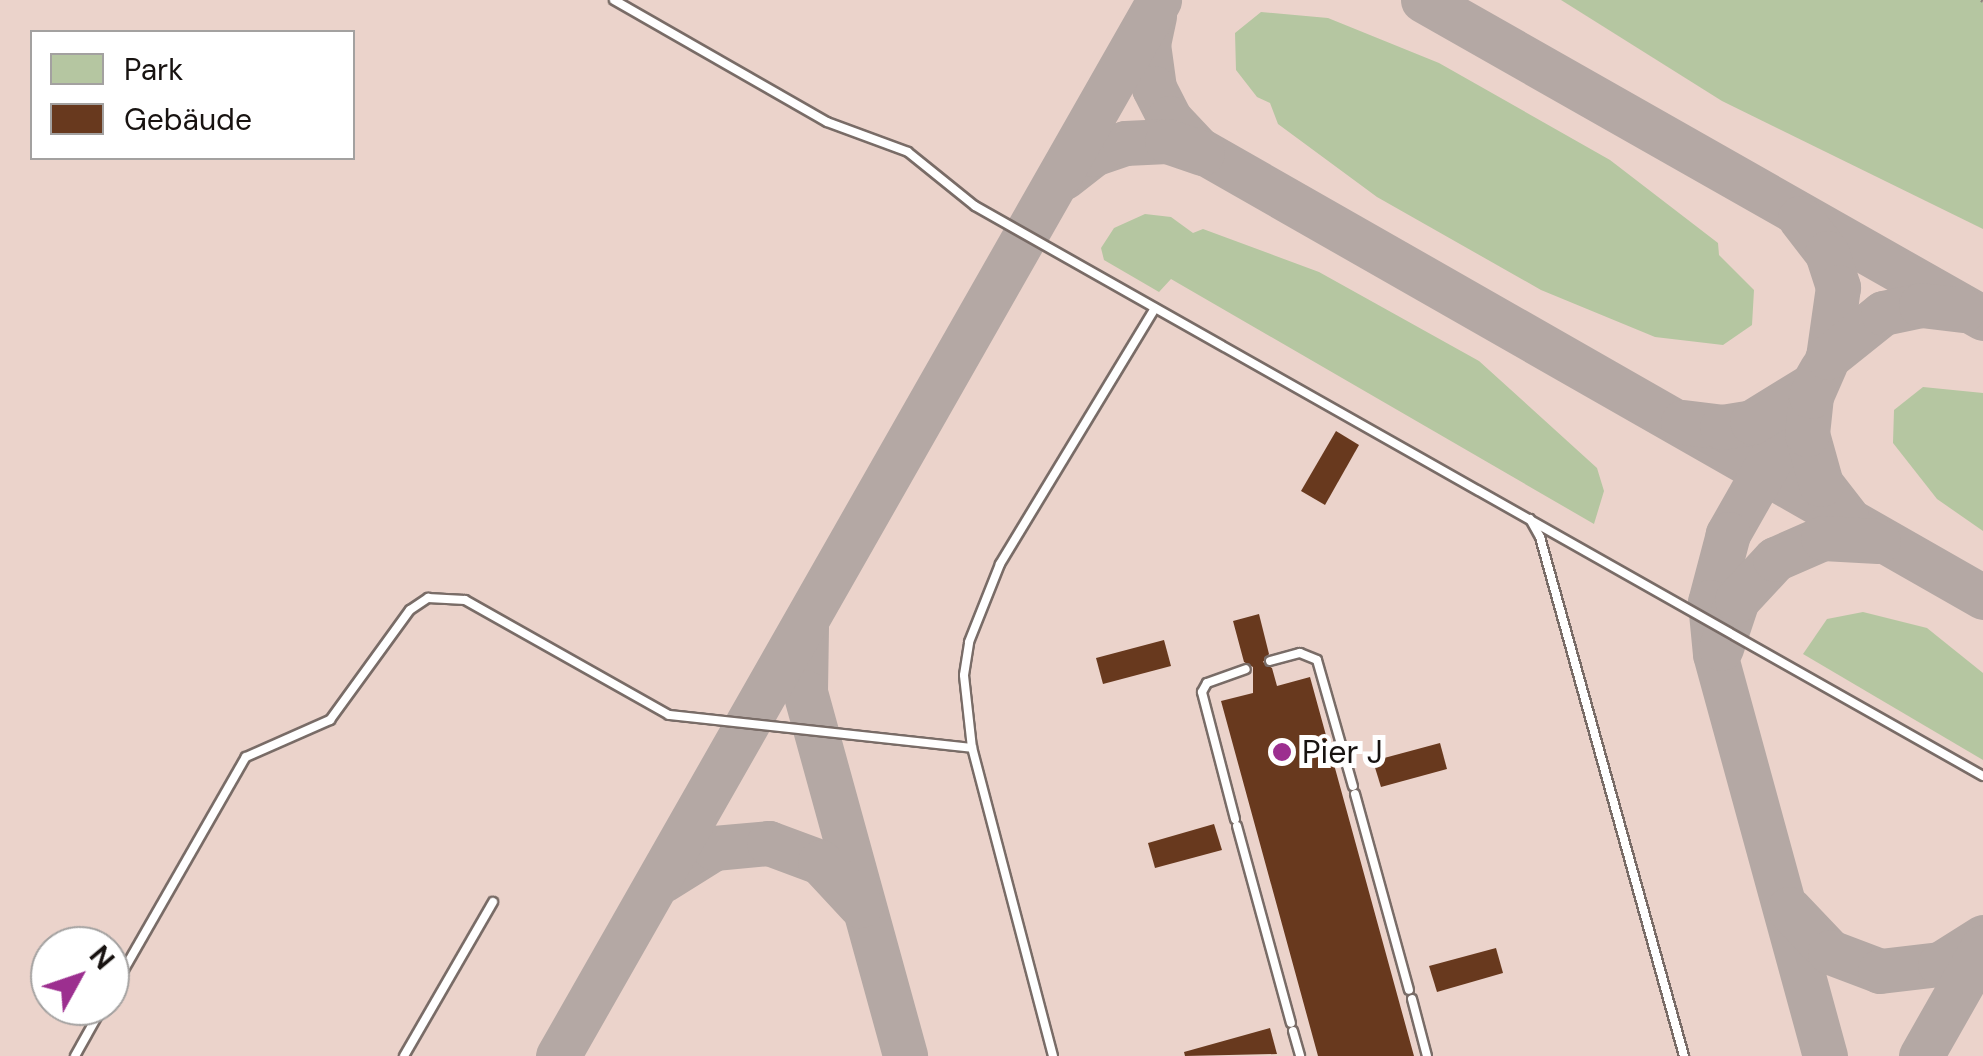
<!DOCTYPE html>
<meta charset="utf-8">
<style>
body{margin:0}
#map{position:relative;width:1983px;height:1056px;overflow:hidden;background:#efe0db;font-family:"DM Sans",sans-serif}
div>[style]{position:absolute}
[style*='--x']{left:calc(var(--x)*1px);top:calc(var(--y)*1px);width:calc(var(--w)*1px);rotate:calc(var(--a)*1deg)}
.built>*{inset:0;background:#ebd3cb}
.green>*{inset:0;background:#b5c6a1}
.taxiway>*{height:45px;margin:-22.5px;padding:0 22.5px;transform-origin:22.5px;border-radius:22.5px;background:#b4a8a4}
.building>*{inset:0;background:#68391e}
.path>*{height:2.5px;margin-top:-1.25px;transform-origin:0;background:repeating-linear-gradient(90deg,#8e8480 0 8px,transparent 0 16px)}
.roads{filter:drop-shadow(2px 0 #796c67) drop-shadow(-2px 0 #796c67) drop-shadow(0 2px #796c67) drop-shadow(0 -2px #796c67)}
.service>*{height:8px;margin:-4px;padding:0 4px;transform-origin:4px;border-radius:4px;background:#fff}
.dots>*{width:28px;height:28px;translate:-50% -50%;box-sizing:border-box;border:5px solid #fff;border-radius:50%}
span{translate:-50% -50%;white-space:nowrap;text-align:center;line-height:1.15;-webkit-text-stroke:10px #fff;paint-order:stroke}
.poi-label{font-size:32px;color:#181311}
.left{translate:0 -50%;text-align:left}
.legend{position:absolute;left:30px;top:30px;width:325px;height:130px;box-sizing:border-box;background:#fff;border:2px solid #a3a1a0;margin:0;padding:12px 18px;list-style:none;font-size:30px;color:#181311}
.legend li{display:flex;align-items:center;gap:20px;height:50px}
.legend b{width:50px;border:2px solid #a3a1a0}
.north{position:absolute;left:30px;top:926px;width:100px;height:100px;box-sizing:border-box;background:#fff;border:2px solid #a3a1a0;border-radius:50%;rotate:50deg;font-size:28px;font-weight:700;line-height:40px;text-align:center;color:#181311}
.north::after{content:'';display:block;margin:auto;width:35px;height:45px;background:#9c2f8f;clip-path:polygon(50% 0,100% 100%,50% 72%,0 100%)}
</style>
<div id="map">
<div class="built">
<div style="clip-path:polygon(evenodd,0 0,1983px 0,1983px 1056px,0 1056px,0 0,32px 32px,352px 32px,352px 158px,32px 158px,32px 32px,0 0,50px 946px,110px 946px,110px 1006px,50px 1006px,50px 946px)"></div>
</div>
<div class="green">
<div style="clip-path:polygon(1561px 0,1983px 0,1983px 229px,1722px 101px)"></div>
<div style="clip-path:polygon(1261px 12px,1328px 18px,1439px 63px,1610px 160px,1718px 243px,1719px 255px,1754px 290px,1752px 325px,1723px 345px,1655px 337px,1541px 290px,1377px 197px,1278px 124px,1270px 103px,1257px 97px,1236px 70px,1235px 33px)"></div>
<div style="clip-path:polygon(1145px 214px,1171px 217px,1193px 233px,1203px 229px,1319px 272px,1479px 361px,1597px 468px,1604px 491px,1594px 524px,1171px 279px,1159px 292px,1104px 260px,1101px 248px,1114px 228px)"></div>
<div style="clip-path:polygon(1923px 387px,1983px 393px,1983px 531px,1937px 499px,1893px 443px,1894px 410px)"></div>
<div style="clip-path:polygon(1863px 612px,1927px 628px,1983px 673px,1983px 760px,1803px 654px,1827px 619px)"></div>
</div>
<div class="taxiway">
<div style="--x:1423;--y:0;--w:644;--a:29.59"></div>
<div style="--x:1154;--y:16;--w:29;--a:102"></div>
<div style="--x:1148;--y:44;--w:44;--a:82.2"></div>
<div style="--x:1154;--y:88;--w:34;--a:63"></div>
<div style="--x:1169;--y:118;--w:42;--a:46.9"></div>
<div style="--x:1198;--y:149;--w:904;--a:29.71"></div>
<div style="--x:1064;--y:177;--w:37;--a:-38"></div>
<div style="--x:1093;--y:154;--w:34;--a:-19"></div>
<div style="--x:1125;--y:143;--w:42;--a:-2.7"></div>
<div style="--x:1167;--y:141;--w:37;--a:19"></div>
<div style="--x:1800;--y:218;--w:44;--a:52.4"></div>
<div style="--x:1827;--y:253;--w:36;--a:72"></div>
<div style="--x:1838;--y:287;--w:71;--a:98.1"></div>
<div style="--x:1821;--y:370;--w:189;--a:119.6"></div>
<div style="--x:1728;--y:534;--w:70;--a:104.8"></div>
<div style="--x:1710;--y:602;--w:52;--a:84.5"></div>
<div style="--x:1715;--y:654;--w:417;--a:74.7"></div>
<div style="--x:1683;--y:422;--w:39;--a:7"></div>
<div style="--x:1722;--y:427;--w:30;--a:-9"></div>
<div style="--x:1752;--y:422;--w:65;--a:-31.7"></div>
<div style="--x:1846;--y:516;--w:41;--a:-128"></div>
<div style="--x:1821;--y:484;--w:52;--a:-105.6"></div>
<div style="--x:1807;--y:434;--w:38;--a:-84"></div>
<div style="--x:1811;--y:396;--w:43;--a:-66.4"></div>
<div style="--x:1828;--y:357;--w:70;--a:-38.7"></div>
<div style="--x:1883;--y:313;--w:39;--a:-12"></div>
<div style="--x:1921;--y:305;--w:42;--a:6.8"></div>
<div style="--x:806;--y:627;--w:65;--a:90.9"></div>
<div style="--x:805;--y:692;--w:377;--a:74.6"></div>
<div style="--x:1721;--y:648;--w:51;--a:-71.6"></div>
<div style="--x:1737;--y:600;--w:56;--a:-47.2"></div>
<div style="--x:1775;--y:559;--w:52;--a:-23.6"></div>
<div style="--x:1823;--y:538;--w:55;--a:3.1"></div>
<div style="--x:663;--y:880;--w:60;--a:-32.1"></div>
<div style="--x:714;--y:848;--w:55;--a:-5.2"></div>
<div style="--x:769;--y:843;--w:54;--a:20.4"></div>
<div style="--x:820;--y:862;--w:59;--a:47.1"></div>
<div style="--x:1789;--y:909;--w:59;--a:46.4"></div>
<div style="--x:1830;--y:952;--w:53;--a:20.8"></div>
<div style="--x:1880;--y:971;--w:60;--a:-6.7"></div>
<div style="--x:1940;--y:964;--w:51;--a:-32.1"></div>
<div style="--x:558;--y:1056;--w:1215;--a:-60.35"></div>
<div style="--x:1921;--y:1056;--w:125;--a:-60.4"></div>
</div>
<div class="building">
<div style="clip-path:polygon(1336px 431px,1359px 445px,1325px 505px,1301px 491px)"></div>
<div style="clip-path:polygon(1259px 614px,1269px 654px,1263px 662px,1272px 668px,1277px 686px,1310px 677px,1414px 1056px,1318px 1056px,1221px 701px,1253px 693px,1253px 667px,1244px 662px,1233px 621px)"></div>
<div style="clip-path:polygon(1164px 640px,1171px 666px,1103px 684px,1096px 658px)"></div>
<div style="clip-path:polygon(1440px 743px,1447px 769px,1381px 787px,1373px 761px)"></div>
<div style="clip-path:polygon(1214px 824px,1222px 850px,1155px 868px,1148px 843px)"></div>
<div style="clip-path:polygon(1496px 948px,1503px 973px,1437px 992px,1429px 966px)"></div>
<div style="clip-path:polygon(1270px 1028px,1277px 1054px,1185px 1056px,1184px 1052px)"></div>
</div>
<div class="path">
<div style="--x:1981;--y:0;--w:2;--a:27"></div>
</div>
<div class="roads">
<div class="service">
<div style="--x:614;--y:0;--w:245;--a:29.8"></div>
<div style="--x:827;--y:122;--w:86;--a:20.3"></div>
<div style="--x:908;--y:152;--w:86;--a:38.9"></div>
<div style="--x:975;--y:206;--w:1158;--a:29.49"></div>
<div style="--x:1530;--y:519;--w:21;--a:61"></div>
<div style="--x:1540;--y:537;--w:539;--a:74.49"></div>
<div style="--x:1270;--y:661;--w:31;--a:-15"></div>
<div style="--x:1300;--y:653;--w:18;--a:22"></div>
<div style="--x:1317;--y:660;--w:131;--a:74.1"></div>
<div style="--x:1355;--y:794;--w:203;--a:74.6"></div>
<div style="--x:1235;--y:819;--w:131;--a:-104.6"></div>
<div style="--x:1202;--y:692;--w:10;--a:-61"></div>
<div style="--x:1207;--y:683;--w:41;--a:-19.7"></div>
<div style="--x:1237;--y:826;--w:204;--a:74.7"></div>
<div style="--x:110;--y:994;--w:273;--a:-60.2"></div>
<div style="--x:246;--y:757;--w:92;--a:-23.8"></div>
<div style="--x:330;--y:720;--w:136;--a:-54"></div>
<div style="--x:410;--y:610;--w:22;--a:-34"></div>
<div style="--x:428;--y:598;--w:37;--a:3"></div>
<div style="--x:465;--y:600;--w:234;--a:29.4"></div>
<div style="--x:669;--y:715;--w:305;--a:6.2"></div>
<div style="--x:1412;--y:999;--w:59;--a:75.3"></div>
<div style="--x:1293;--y:1031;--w:26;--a:74"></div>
<div style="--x:75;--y:1056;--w:57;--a:-60.8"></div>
<div style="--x:404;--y:1056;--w:178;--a:-60"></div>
<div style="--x:1053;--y:1056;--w:318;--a:-104.7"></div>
<div style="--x:972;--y:748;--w:73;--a:-96.3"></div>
<div style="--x:964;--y:675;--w:33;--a:-81"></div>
<div style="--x:969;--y:642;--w:84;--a:-68.3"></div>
<div style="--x:1000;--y:564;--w:299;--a:-58.8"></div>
</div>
</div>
<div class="dots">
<div style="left:1282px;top:752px;background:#9c2f8f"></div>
</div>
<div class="poi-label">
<span class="left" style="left:1302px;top:752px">Pier J</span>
</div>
<ul class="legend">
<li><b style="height:28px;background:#b5c6a1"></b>Park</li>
<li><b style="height:28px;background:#68391e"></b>Gebäude</li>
</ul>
<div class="north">N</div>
</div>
